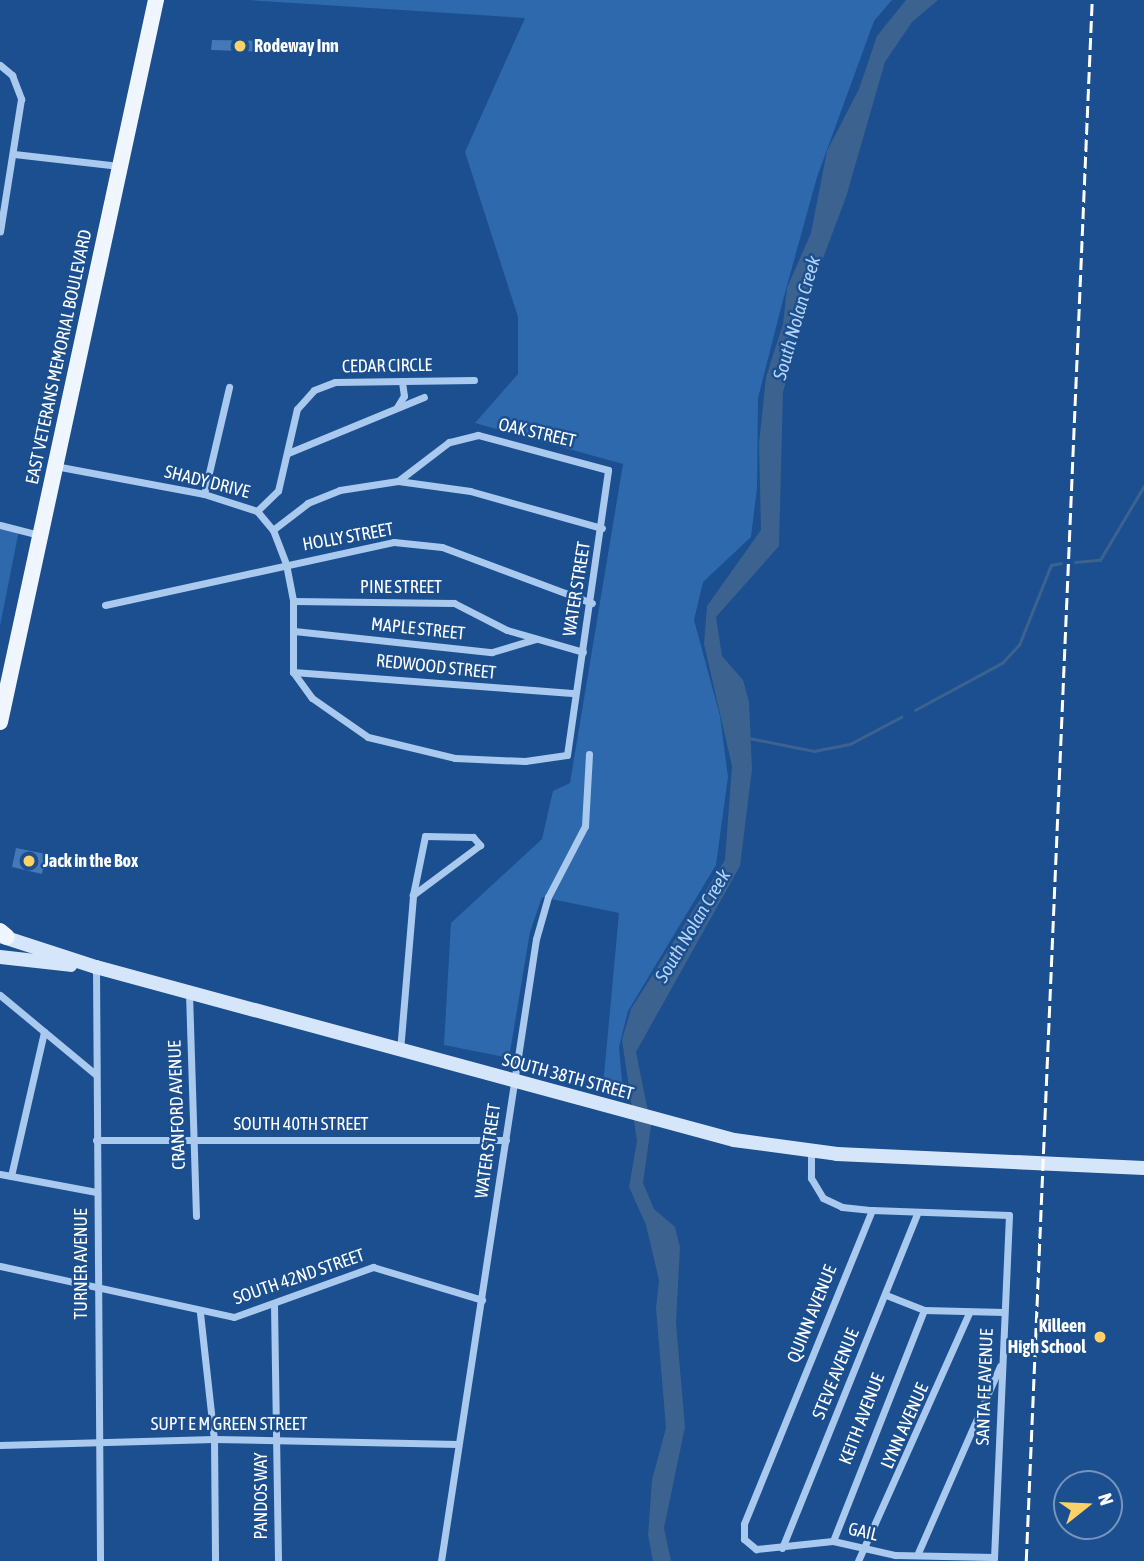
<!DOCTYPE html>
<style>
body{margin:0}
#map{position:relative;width:1144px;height:1561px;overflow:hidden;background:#1b4f8f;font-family:"Asap Condensed",sans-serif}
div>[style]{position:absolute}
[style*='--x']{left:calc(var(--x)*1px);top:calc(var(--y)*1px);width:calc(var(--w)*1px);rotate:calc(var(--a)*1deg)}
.green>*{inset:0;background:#2e69ad}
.water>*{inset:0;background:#3c6290}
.stream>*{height:2.5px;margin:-1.25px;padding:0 1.25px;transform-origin:1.25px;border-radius:1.25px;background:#3c6290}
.building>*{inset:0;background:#4478b7}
.street>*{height:7px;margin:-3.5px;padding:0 3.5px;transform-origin:3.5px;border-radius:3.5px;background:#a9c9ee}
.secondary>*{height:14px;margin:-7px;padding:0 7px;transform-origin:7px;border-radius:7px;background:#d6e6fa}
.primary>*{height:16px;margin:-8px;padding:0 8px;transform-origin:8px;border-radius:8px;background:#f0f6ff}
.rail>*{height:2.5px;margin-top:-1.25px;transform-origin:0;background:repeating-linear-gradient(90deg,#fff 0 12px,transparent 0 17px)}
.dots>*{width:19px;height:19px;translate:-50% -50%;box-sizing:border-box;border:4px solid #1b4f8f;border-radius:50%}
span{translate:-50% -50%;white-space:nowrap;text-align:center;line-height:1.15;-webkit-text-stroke:5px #1b4f8f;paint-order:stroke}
.poi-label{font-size:18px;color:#fff;font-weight:700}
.left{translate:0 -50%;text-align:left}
.right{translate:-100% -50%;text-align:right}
.street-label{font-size:18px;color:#fff}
.water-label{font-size:19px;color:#b5d3f5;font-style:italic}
.north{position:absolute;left:1053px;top:1470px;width:70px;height:70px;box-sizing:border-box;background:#1b4f8f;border:2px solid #7695bc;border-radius:50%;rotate:72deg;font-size:19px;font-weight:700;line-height:28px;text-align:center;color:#fff}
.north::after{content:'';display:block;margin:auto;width:24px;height:32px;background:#ffd166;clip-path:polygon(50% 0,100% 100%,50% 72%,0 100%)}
</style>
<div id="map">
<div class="green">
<div style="clip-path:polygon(248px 0,892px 0,874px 21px,817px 177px,783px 300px,758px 398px,757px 488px,751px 537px,703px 582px,694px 620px,720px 716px,728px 777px,716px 865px,628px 1011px,619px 1047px,623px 1092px,603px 1086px,619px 913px,542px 897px,530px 932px,509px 1058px,444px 1045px,451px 923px,542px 839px,553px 791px,570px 783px,623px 464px,475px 423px,518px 374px,518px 317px,465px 152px,525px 18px)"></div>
<div style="clip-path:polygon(0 526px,19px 530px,0 626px)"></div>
</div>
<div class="water">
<div style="clip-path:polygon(906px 0,938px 0,912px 22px,885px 62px,846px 197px,810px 293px,783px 392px,779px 546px,716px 617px,722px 656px,743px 680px,749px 702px,752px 769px,740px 866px,636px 1052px,651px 1126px,643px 1183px,654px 1209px,675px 1227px,680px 1247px,676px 1323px,685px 1427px,664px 1528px,671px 1561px,653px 1561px,648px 1535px,652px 1480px,666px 1428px,656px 1308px,659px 1280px,646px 1225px,629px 1187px,637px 1141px,622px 1040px,631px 1009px,725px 860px,732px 766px,704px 644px,707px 606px,761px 530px,759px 444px,766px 377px,783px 324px,787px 288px,811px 233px,827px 151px,859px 89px,877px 36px)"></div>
</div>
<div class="stream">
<div style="--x:1075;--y:562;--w:25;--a:-5"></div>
<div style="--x:1100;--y:560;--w:86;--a:-59.3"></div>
<div style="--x:915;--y:710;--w:99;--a:-28.4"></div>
<div style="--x:1002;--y:663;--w:25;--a:-47"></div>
<div style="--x:1019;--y:645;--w:86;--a:-68.2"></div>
<div style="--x:1051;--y:565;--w:10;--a:-11"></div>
<div style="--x:749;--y:738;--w:66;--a:11.3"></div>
<div style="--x:814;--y:751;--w:37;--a:-11"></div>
<div style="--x:850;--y:744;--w:58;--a:-27.9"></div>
</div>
<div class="building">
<div style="clip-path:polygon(212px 40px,269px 41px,268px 52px,211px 50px)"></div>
<div style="clip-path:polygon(16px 848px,46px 854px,42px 874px,12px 867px)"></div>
</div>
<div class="street">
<div style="--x:0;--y:65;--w:16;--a:40"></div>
<div style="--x:12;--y:75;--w:26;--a:69"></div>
<div style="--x:21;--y:99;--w:134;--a:99"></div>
<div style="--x:14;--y:154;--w:106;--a:6.5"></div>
<div style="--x:397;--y:407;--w:13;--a:-58"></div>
<div style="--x:404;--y:396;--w:15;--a:-98"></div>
<div style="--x:288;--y:453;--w:147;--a:-22.4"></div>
<div style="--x:55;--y:466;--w:152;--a:10.6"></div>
<div style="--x:204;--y:494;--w:56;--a:17.8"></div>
<div style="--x:257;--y:511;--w:25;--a:50"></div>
<div style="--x:273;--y:530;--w:36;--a:69"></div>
<div style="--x:286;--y:564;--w:38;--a:79"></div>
<div style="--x:293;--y:601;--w:71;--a:90"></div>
<div style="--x:293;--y:672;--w:32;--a:54"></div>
<div style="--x:312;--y:698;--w:68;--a:34.9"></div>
<div style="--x:368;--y:737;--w:89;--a:13.6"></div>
<div style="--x:455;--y:758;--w:70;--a:2.5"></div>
<div style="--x:525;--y:761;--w:42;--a:-8.1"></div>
<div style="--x:567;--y:755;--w:288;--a:-81.8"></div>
<div style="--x:608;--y:470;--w:135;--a:-164.9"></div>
<div style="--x:478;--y:435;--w:30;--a:166"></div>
<div style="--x:449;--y:442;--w:64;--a:142.6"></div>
<div style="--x:398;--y:481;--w:59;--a:171.2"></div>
<div style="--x:340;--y:490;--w:35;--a:158"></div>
<div style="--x:308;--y:503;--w:44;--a:142.4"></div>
<div style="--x:398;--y:481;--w:73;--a:7.9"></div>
<div style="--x:470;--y:491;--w:137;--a:15.7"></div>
<div style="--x:204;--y:494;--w:110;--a:-76.8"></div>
<div style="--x:257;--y:511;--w:29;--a:-44"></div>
<div style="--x:278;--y:491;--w:84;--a:-77"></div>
<div style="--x:297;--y:409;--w:25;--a:-48"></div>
<div style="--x:314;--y:390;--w:22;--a:-21"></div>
<div style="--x:335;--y:382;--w:139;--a:-0.8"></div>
<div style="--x:0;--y:525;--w:40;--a:14.4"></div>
<div style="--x:293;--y:601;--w:161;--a:0.7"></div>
<div style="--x:454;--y:603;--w:59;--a:27"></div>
<div style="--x:507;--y:630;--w:79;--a:16.1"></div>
<div style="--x:105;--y:605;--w:296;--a:-12.3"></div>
<div style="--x:394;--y:542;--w:48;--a:5.9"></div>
<div style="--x:442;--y:547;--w:160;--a:20.5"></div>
<div style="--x:294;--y:631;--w:199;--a:6.1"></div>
<div style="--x:492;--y:652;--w:46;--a:-16.5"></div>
<div style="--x:293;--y:672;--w:283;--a:4.3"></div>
<div style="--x:425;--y:836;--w:48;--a:1.2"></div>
<div style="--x:473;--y:837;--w:11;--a:49"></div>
<div style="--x:480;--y:845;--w:84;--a:143.3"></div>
<div style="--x:413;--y:895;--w:60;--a:-78.5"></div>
<div style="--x:96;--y:968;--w:593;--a:89.61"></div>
<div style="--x:189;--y:993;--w:223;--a:88.2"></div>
<div style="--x:0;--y:995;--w:124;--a:39.7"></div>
<div style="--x:400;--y:1051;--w:157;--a:-85.2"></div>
<div style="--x:96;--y:1140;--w:410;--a:0"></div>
<div style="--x:811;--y:1152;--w:26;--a:90"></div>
<div style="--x:811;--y:1178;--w:23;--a:59"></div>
<div style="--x:823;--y:1198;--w:21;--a:25"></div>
<div style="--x:842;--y:1207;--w:30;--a:6"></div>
<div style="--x:872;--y:1210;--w:339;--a:112.2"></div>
<div style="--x:744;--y:1524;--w:15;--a:90"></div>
<div style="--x:744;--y:1539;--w:16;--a:40"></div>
<div style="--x:756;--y:1549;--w:77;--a:-5.9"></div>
<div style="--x:833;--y:1541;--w:64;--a:12.7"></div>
<div style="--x:895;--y:1555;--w:99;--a:1.2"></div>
<div style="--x:0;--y:1174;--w:98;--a:10.6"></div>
<div style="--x:11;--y:1176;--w:148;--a:-77.1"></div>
<div style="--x:872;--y:1210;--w:137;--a:2.1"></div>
<div style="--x:1009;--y:1215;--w:344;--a:92.5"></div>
<div style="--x:0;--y:1266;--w:239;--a:12.3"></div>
<div style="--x:234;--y:1317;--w:148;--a:-19.8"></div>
<div style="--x:373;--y:1267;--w:114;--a:16.8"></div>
<div style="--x:886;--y:1295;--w:41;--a:21.5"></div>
<div style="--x:924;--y:1310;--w:80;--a:1.4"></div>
<div style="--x:274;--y:1305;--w:256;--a:89.1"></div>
<div style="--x:200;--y:1313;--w:127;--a:83.7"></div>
<div style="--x:214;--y:1439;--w:122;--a:89.5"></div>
<div style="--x:0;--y:1445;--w:214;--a:-1.6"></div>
<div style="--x:214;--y:1439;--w:244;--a:1.2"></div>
<div style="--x:833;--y:1541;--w:248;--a:-68.5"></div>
<div style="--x:782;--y:1548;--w:362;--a:-68"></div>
<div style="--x:918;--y:1553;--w:204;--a:-66.3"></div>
<div style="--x:441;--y:1561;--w:629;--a:-81.32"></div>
<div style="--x:536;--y:939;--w:44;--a:-74.1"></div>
<div style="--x:548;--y:897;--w:80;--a:-62.5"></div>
<div style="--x:585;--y:826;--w:72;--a:-86.8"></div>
<div style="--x:858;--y:1561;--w:272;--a:-65.9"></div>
</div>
<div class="secondary">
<div style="--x:0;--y:936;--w:101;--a:17.9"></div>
<div style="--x:96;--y:967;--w:661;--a:15.17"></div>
<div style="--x:734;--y:1140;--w:104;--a:7.7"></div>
<div style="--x:837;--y:1154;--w:307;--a:2.6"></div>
<div style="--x:0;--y:957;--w:71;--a:6.4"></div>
</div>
<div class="primary">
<div style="--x:0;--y:722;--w:739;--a:-77.81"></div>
<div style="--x:0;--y:931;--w:9;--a:41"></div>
</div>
<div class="rail">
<div style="--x:1026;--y:1561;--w:1562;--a:-87.58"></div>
</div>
<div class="dots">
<div style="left:240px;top:46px;background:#ffd166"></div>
<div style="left:29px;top:861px;background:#ffd166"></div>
<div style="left:1100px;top:1337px;background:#ffd166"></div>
</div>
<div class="poi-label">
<span class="left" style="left:254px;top:46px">Rodeway Inn</span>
<span class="left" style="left:43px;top:861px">Jack in the Box</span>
<span class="right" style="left:1086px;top:1337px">Killeen<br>High School</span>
</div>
<div class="street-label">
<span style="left:59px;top:357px;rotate:-78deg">EAST VETERANS MEMORIAL BOULEVARD</span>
<span style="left:387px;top:366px;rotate:-1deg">CEDAR CIRCLE</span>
<span style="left:537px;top:433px;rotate:13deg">OAK STREET</span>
<span style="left:207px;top:482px;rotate:14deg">SHADY DRIVE</span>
<span style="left:348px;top:537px;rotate:-10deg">HOLLY STREET</span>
<span style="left:401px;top:587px">PINE STREET</span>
<span style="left:577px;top:589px;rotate:-81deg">WATER STREET</span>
<span style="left:418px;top:629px;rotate:6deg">MAPLE STREET</span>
<span style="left:436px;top:667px;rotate:6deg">REDWOOD STREET</span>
<span style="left:568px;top:1077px;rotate:15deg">SOUTH 38TH STREET</span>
<span style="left:177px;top:1105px;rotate:-92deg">CRANFORD AVENUE</span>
<span style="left:301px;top:1124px">SOUTH 40TH STREET</span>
<span style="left:488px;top:1151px;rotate:-82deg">WATER STREET</span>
<span style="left:81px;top:1264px;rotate:-90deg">TURNER AVENUE</span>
<span style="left:299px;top:1277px;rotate:-19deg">SOUTH 42ND STREET</span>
<span style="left:812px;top:1314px;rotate:-68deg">QUINN AVENUE</span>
<span style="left:836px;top:1374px;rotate:-68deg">STEVE AVENUE</span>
<span style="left:985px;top:1387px;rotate:-88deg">SANTA FE AVENUE</span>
<span style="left:862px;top:1419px;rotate:-69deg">KEITH AVENUE</span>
<span style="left:229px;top:1424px">SUPT E M GREEN STREET</span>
<span style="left:905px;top:1426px;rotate:-66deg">LYNN AVENUE</span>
<span style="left:261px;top:1496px;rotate:-90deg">PANDOS WAY</span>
<span style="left:863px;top:1532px;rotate:13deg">GAIL</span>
</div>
<div class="water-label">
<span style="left:797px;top:318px;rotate:-74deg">South Nolan Creek</span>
<span style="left:693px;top:926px;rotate:-59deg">South Nolan Creek</span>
</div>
<div class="north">N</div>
</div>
